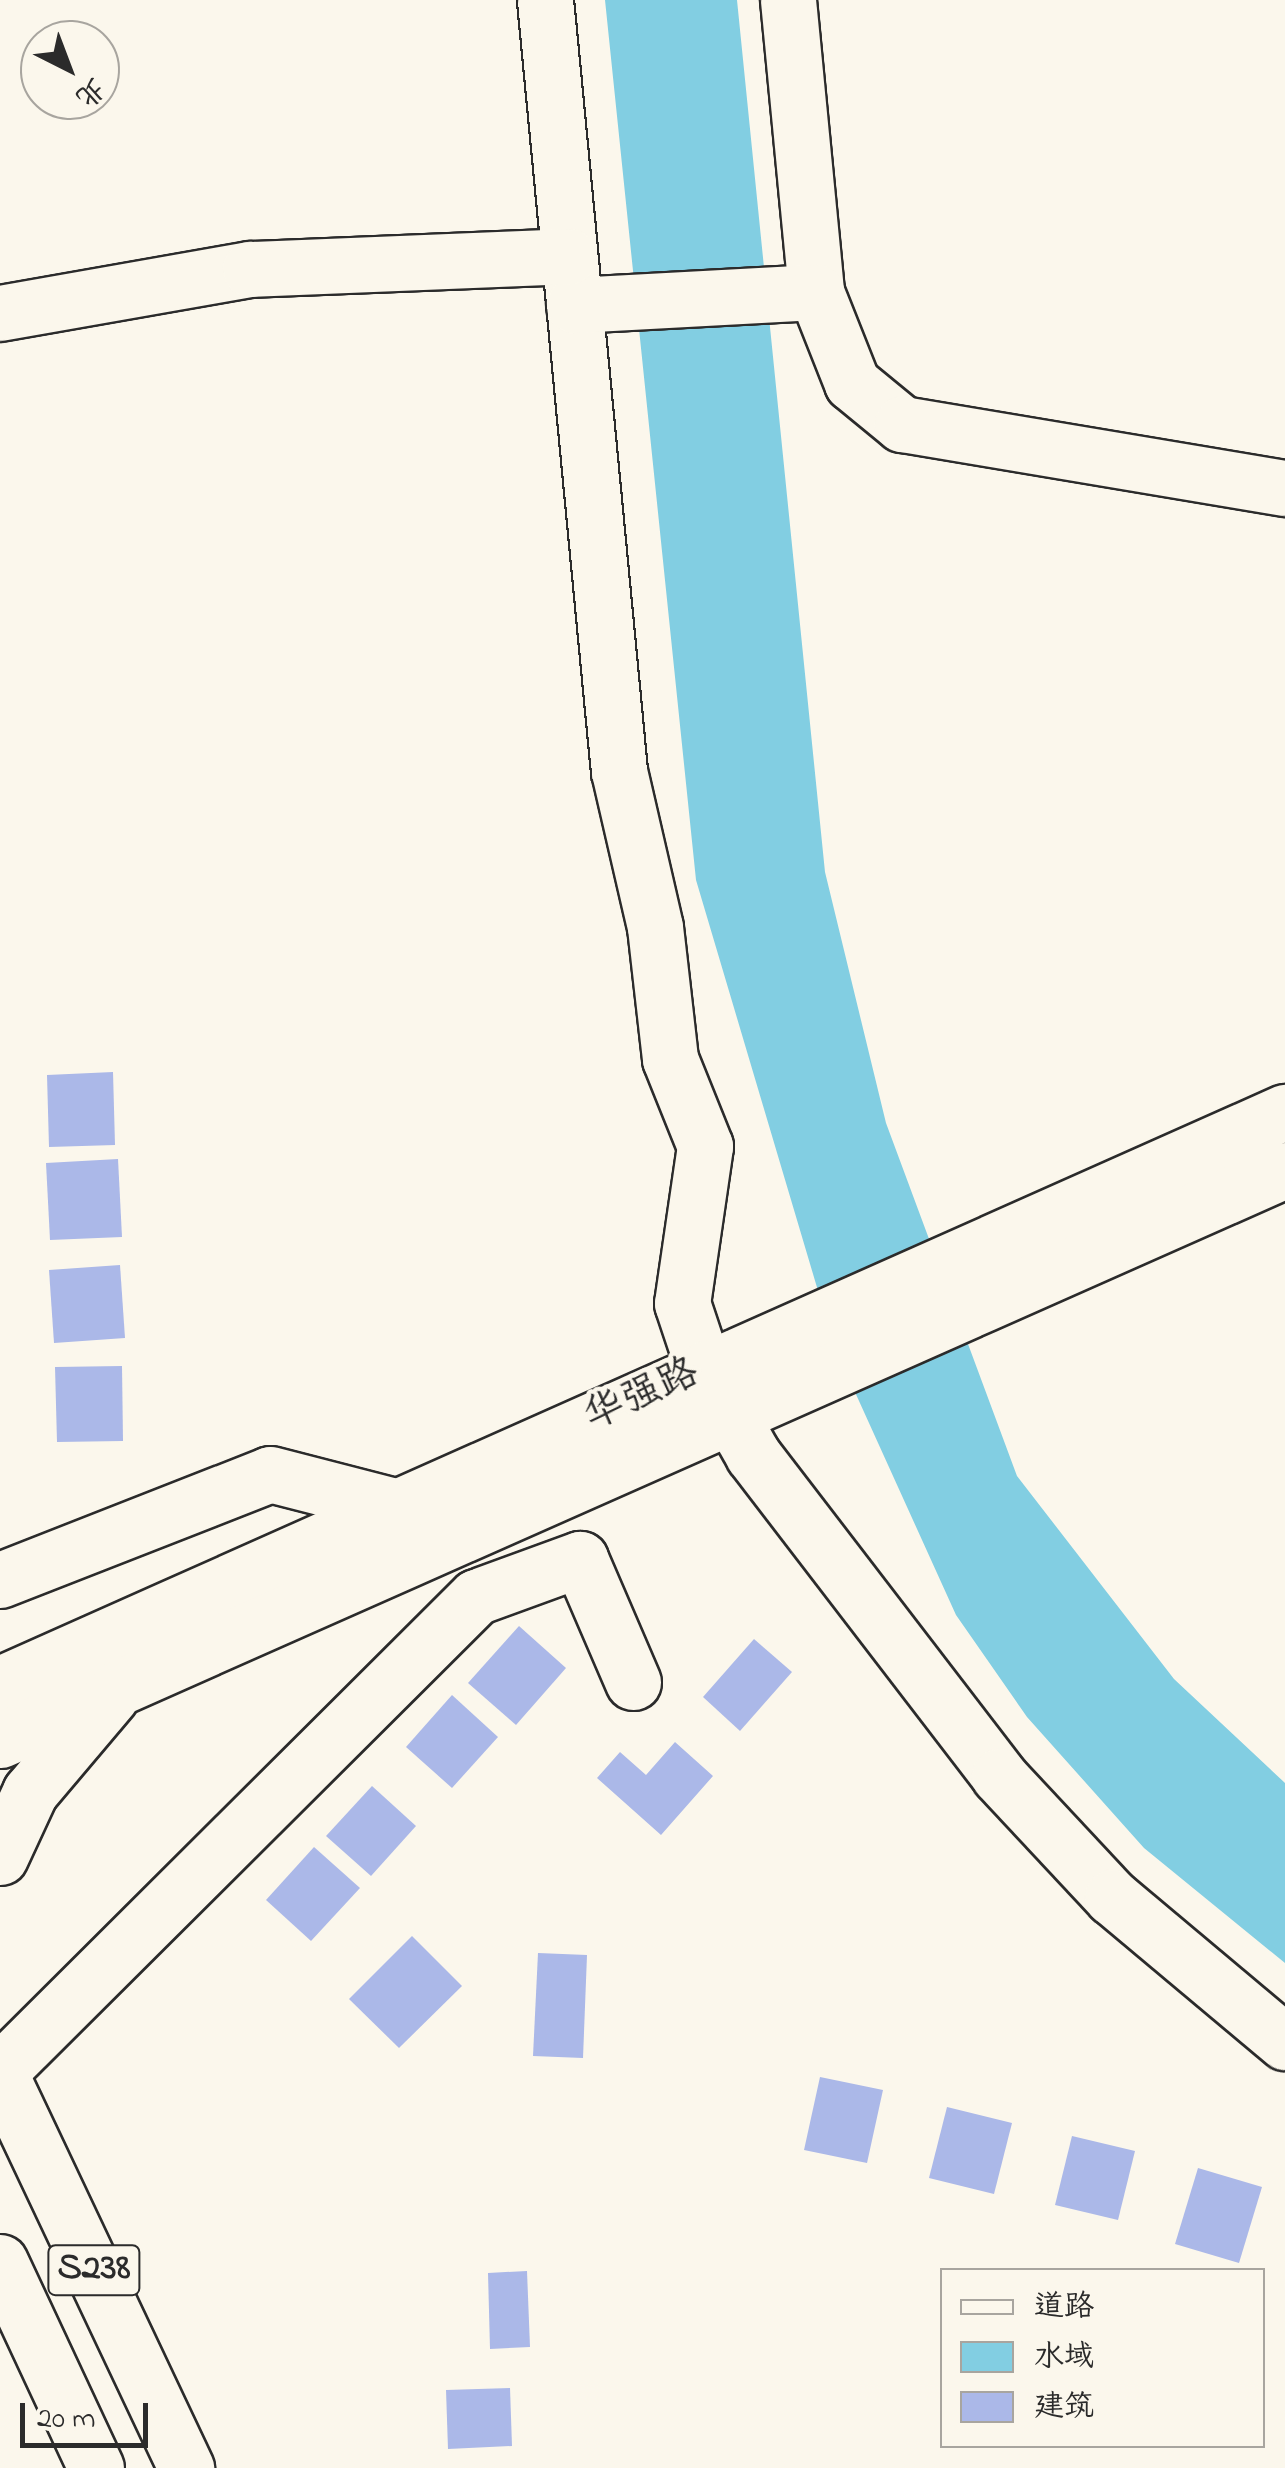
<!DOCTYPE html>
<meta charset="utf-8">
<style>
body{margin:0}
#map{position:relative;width:1285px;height:2468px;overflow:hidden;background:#fbf7ec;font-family:"Indie Flower","LXGW WenKai TC",sans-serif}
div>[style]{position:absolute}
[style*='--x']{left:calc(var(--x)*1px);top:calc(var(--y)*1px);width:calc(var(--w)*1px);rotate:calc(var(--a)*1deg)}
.water>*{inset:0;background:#82cee2}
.building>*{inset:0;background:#abb8e8}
.roads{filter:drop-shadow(2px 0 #2b2b2b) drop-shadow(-2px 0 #2b2b2b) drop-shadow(0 2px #2b2b2b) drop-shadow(0 -2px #2b2b2b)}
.minor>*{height:55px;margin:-27.5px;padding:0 27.5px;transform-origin:27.5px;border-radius:27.5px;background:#fbf7ec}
.major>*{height:55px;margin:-27.5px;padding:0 27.5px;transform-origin:27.5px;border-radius:27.5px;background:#fbf7ec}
span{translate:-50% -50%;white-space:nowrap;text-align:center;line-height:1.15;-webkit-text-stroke:9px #fbf7ec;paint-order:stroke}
.shield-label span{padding:2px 8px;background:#fbf7ec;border:2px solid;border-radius:8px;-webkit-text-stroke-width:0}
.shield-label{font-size:38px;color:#2b2b2b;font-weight:700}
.street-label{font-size:40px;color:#2b2b2b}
.legend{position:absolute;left:940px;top:2268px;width:325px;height:180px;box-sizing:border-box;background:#fbf7ec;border:2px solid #a8a59f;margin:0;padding:12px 18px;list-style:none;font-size:30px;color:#2b2b2b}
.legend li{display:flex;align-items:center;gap:20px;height:50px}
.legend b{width:50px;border:2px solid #a8a59f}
.north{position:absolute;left:20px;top:20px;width:100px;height:100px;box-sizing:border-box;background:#fbf7ec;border:2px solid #a8a59f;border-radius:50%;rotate:138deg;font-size:28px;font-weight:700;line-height:40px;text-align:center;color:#2b2b2b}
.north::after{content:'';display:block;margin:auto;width:35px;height:45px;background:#2b2b2b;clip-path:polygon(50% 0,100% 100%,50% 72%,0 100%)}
.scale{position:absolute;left:20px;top:2403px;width:128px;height:45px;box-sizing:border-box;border:5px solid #2b2b2b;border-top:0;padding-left:12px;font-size:30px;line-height:35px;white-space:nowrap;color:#2b2b2b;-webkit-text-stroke:8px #fbf7ec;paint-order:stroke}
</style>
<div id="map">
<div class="water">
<div style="clip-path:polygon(605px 0,737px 0,825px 872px,886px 1123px,1017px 1476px,1174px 1679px,1285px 1783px,1285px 1963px,1144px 1848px,1027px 1717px,956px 1615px,835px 1348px,696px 880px)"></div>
</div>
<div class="building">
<div style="clip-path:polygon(113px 1072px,115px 1145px,49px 1147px,47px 1075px)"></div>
<div style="clip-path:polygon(118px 1159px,122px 1237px,50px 1240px,46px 1163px)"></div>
<div style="clip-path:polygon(120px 1265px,125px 1338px,54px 1343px,49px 1270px)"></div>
<div style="clip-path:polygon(122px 1366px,123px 1441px,57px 1442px,55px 1367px)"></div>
<div style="clip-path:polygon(519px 1626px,566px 1668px,516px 1725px,468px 1683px)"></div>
<div style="clip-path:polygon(754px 1639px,792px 1672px,740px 1731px,703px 1697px)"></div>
<div style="clip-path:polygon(452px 1695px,498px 1737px,452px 1788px,406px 1747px)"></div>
<div style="clip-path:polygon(675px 1742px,713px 1776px,661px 1835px,597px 1778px,620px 1752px,646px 1775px)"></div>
<div style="clip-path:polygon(372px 1786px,416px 1826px,371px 1876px,326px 1836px)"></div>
<div style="clip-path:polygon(314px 1847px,360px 1888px,311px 1941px,266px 1900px)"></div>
<div style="clip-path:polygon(412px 1936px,462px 1986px,399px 2048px,349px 1999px)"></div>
<div style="clip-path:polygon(538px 1953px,587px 1955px,583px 2058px,533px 2056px)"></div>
<div style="clip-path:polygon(820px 2077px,883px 2090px,867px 2163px,804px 2150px)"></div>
<div style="clip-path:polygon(947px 2107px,1012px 2123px,994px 2194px,929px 2178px)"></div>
<div style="clip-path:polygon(1072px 2136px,1135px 2151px,1118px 2220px,1055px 2205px)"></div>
<div style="clip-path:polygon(1198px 2168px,1262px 2187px,1239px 2263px,1175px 2244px)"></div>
<div style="clip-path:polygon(527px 2271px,530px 2347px,490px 2349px,488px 2273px)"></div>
<div style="clip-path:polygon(510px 2388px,512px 2446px,448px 2449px,446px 2390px)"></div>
</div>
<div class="roads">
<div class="minor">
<div style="--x:545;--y:0;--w:775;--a:84.52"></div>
<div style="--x:619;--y:771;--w:160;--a:77"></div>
<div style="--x:655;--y:927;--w:133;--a:83.5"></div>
<div style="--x:670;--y:1059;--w:94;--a:68.1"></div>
<div style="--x:705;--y:1146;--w:159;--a:98.3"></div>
<div style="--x:682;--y:1303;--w:70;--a:71.6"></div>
<div style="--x:704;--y:1369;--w:99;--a:60.3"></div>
<div style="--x:753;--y:1455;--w:404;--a:52.5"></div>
<div style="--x:999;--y:1776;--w:166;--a:47"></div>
<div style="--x:1112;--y:1897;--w:226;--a:40"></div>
<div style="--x:788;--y:0;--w:293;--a:84.5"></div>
<div style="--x:574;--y:305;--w:242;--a:-3.1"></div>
<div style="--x:816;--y:292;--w:98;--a:68.4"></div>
<div style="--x:852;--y:383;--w:65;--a:39.4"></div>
<div style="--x:902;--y:424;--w:388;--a:9.5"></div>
<div style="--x:0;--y:313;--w:254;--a:-10"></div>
<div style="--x:250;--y:269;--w:319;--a:-2.3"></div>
<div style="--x:0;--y:1580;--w:290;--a:-21.4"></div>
<div style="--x:270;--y:1474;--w:125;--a:14.4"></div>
<div style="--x:0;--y:2071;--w:672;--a:-44.88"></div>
<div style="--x:476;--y:1597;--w:111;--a:-20.1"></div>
<div style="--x:580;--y:1559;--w:134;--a:66.7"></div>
</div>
<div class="major">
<div style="--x:0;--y:1684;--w:1407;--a:-24"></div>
<div style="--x:0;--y:1740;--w:1406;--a:-23.92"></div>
<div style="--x:0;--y:1857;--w:72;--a:-65.2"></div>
<div style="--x:30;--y:1792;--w:126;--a:-49.8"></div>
<div style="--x:0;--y:2074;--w:436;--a:64.7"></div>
<div style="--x:0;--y:2262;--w:227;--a:65"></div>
</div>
</div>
<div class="shield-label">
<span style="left:94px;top:2270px">S238</span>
</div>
<div class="street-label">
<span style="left:642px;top:1396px;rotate:-24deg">华强路</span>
</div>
<ul class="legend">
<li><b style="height:12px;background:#fbf7ec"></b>道路</li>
<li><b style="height:28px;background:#82cee2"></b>水域</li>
<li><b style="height:28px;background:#abb8e8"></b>建筑</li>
</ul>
<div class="north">北</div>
<div class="scale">20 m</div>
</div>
